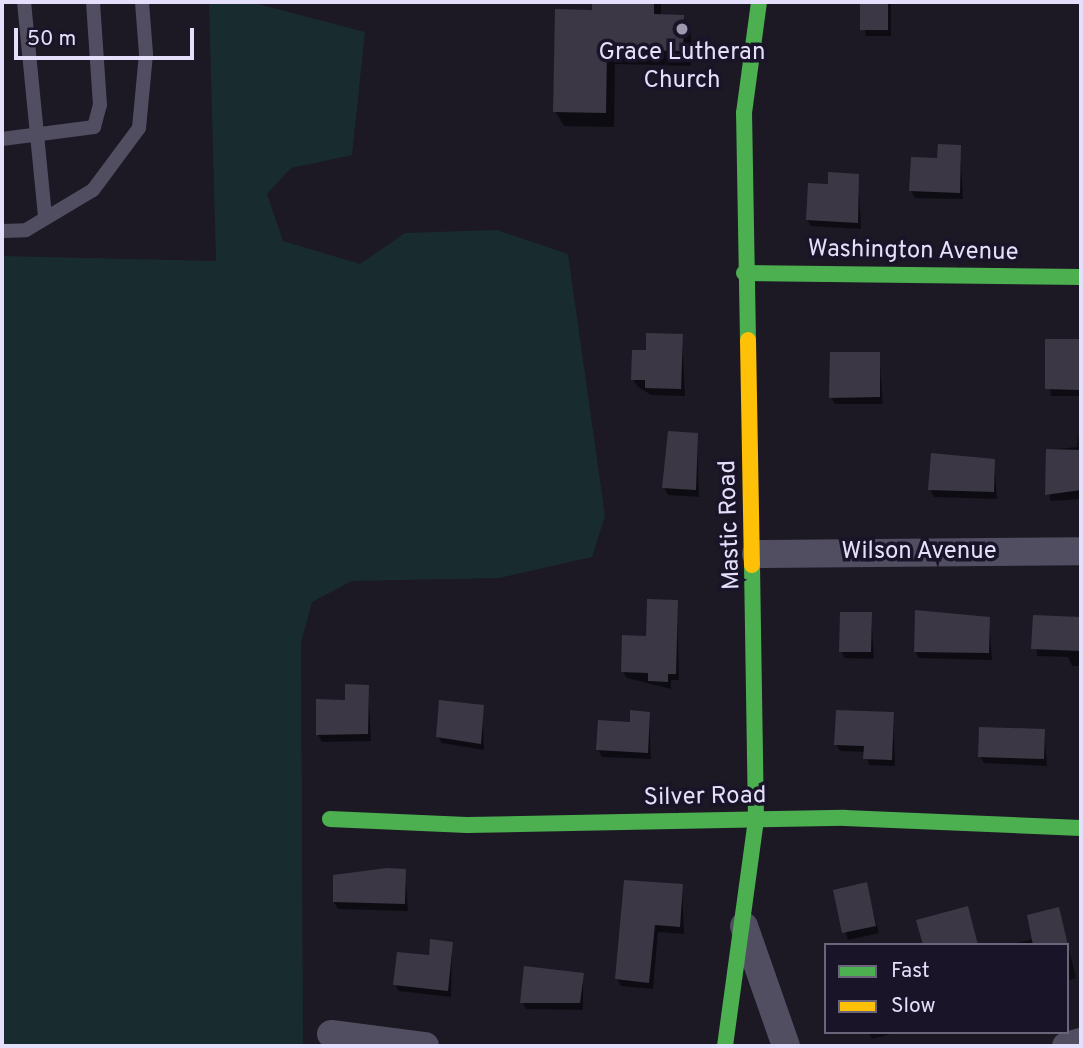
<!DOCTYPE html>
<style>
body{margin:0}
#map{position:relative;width:1083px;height:1048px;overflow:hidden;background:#1c1824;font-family:Overpass,sans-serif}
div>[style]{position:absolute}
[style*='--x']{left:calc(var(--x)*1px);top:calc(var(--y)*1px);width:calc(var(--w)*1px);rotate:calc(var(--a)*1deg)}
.green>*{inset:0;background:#182c2f}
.shadow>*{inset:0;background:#0007}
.building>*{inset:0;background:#3b3745}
.lane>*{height:14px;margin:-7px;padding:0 7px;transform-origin:7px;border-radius:7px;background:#524e62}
.street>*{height:28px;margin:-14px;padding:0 14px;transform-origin:14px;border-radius:14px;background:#524e62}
.fast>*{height:16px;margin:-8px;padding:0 8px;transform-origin:8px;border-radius:8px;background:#4caf50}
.slow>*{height:16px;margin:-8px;padding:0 8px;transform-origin:8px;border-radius:8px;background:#ffc107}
.dots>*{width:19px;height:19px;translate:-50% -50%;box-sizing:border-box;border:4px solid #1a1428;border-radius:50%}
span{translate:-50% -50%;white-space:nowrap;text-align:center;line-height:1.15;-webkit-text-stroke:7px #1a1428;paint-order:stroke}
.poi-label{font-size:24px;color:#e5dffb}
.street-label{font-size:24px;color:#e5dffb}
.frame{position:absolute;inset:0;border:4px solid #e5dffb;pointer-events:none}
.legend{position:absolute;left:824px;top:943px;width:245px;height:91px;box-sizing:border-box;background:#1a1428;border:2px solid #6b657c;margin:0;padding:9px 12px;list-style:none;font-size:21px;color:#e5dffb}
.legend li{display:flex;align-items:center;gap:14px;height:35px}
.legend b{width:35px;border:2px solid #6b657c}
.scale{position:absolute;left:14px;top:28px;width:180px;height:32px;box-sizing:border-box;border:4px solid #e5dffb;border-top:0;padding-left:9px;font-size:21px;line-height:24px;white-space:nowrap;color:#e5dffb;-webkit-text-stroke:5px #1a1428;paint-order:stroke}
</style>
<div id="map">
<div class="green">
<div style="clip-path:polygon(209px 2px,250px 2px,365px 32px,352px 155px,291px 168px,267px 194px,283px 241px,360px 264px,405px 233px,497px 230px,568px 254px,605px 516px,592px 557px,499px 578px,352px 581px,312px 602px,301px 643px,303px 1046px,2px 1046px,2px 256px,216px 261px)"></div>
</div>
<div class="shadow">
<div style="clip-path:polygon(594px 2px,661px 2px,661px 16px,683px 16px,691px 31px,691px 66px,615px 64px,614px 127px,564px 126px,555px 111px)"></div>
<div style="clip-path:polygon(862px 2px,891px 2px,891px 36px,866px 36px)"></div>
<div style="clip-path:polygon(960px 147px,963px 199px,915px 198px,911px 191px)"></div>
<div style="clip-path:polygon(858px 176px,861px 229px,811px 226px,807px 219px,829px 186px)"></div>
<div style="clip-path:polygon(682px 336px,685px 396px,651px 395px,637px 386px,633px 379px,647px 352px)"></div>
<div style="clip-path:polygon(1047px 341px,1081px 341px,1081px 396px,1051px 396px)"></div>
<div style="clip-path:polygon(879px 354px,883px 404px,835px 404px,831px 397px)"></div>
<div style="clip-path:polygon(1078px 432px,1081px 499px,1050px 501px,1048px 450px,1077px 447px)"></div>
<div style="clip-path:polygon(697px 435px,699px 497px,668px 495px,664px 488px)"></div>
<div style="clip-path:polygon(994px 461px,997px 499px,934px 497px,930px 490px)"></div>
<div style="clip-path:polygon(677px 602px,679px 680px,671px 680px,671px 689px,627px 678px,622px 671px)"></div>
<div style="clip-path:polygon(871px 614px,874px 659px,845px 658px,841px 651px)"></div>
<div style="clip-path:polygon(1035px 617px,1081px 618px,1081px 666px,1072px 666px,1068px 657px,1037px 656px)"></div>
<div style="clip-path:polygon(989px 618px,992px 660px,919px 658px,915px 651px)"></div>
<div style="clip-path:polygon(368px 686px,371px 741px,322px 742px,318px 735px)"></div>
<div style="clip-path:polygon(482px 706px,484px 750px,442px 743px,438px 736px)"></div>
<div style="clip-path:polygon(649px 713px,651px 759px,602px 757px,598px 750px)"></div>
<div style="clip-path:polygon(893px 713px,895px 766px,869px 765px,865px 752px,840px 751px,836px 744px)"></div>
<div style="clip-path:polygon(1044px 730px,1047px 766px,984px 763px,980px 756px)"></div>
<div style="clip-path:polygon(405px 871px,408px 911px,338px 909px,334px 902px)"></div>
<div style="clip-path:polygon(866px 884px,879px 933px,848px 940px,835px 891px)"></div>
<div style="clip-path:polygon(682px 886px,684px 934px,658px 932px,653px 989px,621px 986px,617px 979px)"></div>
<div style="clip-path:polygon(1059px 909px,1076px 978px,1067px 981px,1067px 945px,1016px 943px,1034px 939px)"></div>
<div style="clip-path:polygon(452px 943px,451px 997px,399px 991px,395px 984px)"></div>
<div style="clip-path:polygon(583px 975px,583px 1010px,526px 1009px,522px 1002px)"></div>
<div style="clip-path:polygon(868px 1032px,898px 1032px,872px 1039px)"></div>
</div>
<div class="building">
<div style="clip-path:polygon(592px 2px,654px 2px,654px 14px,684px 15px,683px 51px,607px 50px,606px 113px,553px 112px,555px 9px,592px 10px)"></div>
<div style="clip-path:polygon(860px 2px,888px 2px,888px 30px,860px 30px)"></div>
<div style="clip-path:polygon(938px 144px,961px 145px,960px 193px,909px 191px,911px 157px,937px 158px)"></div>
<div style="clip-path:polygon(828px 172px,859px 174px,858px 223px,806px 220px,808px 183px,828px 184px)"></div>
<div style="clip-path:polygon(646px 333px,683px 334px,681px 389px,645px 388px,645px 380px,631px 380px,632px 350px,646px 350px)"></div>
<div style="clip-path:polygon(1045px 339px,1081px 339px,1079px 390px,1045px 389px)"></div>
<div style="clip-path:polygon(830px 352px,880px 352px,880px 397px,829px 398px)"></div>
<div style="clip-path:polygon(668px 431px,698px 433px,696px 490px,662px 488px)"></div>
<div style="clip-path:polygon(1046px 449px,1081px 450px,1081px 490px,1045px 495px)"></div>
<div style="clip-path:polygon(931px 453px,995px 459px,994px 492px,928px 490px)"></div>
<div style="clip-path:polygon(647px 599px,678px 600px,676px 674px,668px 674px,668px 682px,648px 681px,648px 673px,621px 672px,622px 635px,646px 636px)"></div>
<div style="clip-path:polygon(915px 610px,990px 617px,989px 653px,914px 652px)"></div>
<div style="clip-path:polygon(840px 612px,872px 612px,871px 652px,839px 652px)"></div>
<div style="clip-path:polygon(1033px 615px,1081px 617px,1081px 651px,1031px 649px)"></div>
<div style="clip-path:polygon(345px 684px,369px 685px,368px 734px,316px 735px,316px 699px,345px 700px)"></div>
<div style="clip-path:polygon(439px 700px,484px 705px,481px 744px,436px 737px)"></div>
<div style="clip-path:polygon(630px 710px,650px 712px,648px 753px,596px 750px,598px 720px,630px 722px)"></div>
<div style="clip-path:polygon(836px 710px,894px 712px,892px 760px,863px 759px,864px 746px,834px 745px)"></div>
<div style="clip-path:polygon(979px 727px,1045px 729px,1044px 759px,978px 757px)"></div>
<div style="clip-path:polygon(387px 868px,406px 869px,405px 904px,333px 902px,333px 875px)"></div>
<div style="clip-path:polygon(624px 880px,683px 884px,680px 927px,655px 925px,649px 983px,615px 979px)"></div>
<div style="clip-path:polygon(867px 882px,876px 926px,842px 933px,833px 890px)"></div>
<div style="clip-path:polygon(968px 906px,978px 945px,923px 945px,916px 920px)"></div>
<div style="clip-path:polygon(1059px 907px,1068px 945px,1033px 945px,1027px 915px)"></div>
<div style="clip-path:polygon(430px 939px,453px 942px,448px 991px,393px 985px,397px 952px,429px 955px)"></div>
<div style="clip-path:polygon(524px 966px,584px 973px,580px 1003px,520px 1003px)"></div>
</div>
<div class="lane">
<div style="--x:24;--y:2;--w:217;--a:84.4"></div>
<div style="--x:2;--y:139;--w:93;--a:-7.4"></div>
<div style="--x:94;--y:127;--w:23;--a:-75"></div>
<div style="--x:100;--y:105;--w:103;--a:-93.9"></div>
<div style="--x:2;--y:231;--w:24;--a:-2"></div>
<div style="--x:26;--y:230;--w:78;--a:-30.8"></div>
<div style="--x:93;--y:190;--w:77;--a:-53.4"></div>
<div style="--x:139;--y:128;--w:74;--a:-84.6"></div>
<div style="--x:146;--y:54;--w:52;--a:-94.4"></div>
</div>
<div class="street">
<div style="--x:756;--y:554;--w:325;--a:-0.5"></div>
<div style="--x:744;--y:926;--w:127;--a:70.7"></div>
<div style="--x:331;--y:1034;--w:95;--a:7.3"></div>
<div style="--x:1066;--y:1046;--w:16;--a:-15"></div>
</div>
<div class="fast">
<div style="--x:744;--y:273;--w:337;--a:0.7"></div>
<div style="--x:748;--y:340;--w:227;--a:-91"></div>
<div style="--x:744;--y:113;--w:112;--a:-82.3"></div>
<div style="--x:330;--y:819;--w:137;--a:2.5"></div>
<div style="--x:467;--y:825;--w:378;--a:-1.1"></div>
<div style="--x:845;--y:818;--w:236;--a:2.4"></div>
<div style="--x:725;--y:1046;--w:228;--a:-82.2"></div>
<div style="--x:756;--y:820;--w:255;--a:-90.9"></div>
</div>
<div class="slow">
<div style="--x:748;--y:340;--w:225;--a:89"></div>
</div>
<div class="dots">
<div style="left:682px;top:29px;background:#9f99b0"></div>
</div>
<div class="poi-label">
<span style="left:682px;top:68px">Grace Lutheran<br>Church</span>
</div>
<div class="street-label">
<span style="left:913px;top:252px;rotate:1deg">Washington Avenue</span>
<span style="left:731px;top:525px;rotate:-92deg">Mastic Road</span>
<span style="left:919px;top:553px">Wilson Avenue</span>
<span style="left:705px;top:798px;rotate:-1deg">Silver Road</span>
</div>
<div class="frame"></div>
<ul class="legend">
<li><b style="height:9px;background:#4caf50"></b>Fast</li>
<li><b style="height:9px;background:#ffc107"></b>Slow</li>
</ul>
<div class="scale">50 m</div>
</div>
